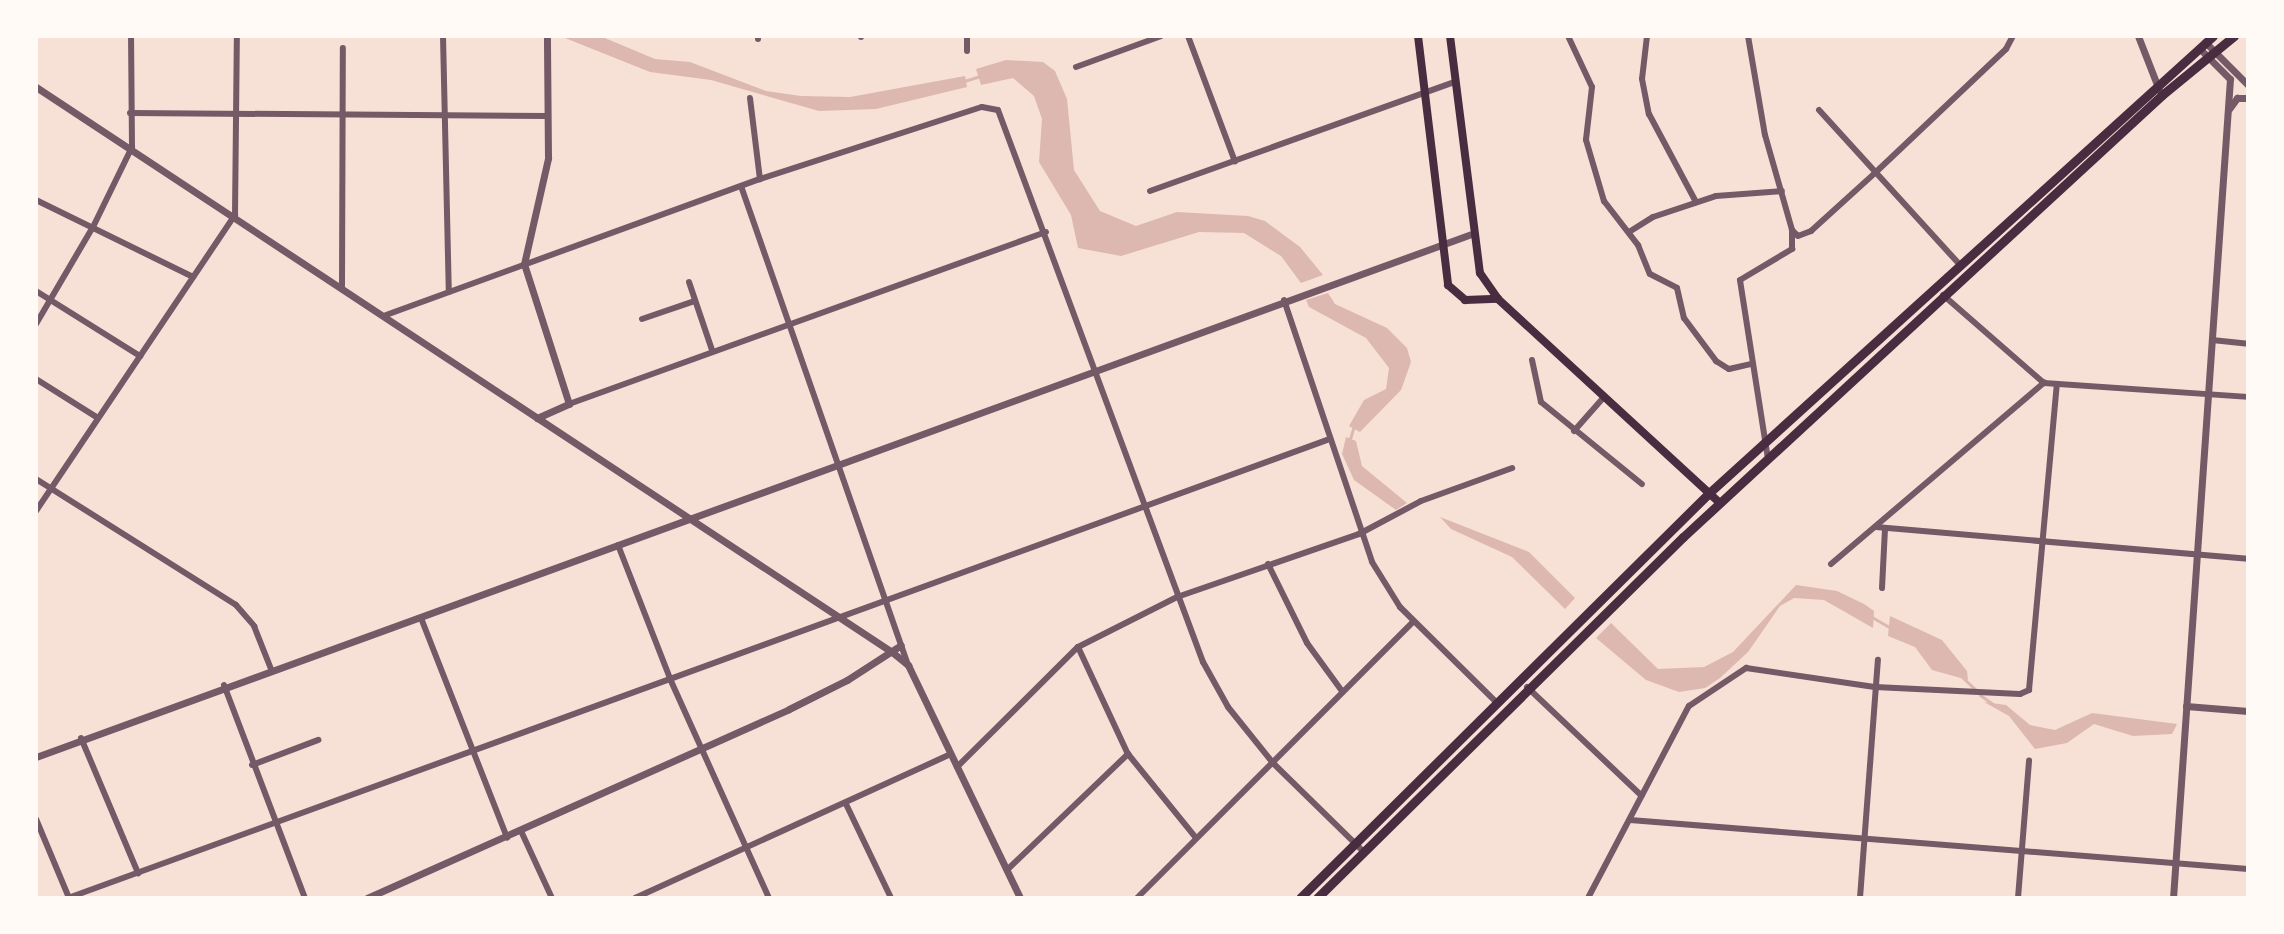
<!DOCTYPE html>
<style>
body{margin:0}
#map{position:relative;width:2284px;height:934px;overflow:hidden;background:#f7e1d7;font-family:"PT Sans Narrow",sans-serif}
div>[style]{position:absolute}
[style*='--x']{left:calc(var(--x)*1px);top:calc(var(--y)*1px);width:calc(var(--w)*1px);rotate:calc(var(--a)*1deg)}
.water>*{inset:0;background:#dcb8b0}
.stream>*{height:3px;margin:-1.5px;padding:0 1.5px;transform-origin:1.5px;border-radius:1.5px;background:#dcb8b0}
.minor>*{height:6px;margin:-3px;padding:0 3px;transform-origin:3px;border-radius:3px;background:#755966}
.tertiary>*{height:7px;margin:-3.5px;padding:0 3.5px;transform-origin:3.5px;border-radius:3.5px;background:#755966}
.secondary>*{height:8px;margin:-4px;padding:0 4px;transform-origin:4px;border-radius:4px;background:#4a2c40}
.primary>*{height:9px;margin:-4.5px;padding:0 4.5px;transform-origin:4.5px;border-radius:4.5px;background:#4a2c40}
span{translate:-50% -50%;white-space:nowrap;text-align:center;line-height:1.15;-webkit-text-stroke:6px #fffaf5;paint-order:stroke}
.frame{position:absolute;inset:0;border:38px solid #fffaf5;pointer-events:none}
</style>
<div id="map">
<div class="water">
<div style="clip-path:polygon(560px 36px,600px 36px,655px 59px,690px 62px,766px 91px,801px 96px,850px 97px,965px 76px,967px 87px,876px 109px,819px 111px,711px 80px,650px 72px)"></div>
<div style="clip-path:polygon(1006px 60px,1043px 62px,1055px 71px,1067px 99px,1074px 170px,1100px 211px,1136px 226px,1177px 212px,1248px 216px,1265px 221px,1300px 247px,1323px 275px,1301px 283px,1281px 256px,1244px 233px,1199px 232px,1121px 256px,1078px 248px,1071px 215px,1039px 162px,1042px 119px,1034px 96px,1013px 78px,981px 85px,976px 69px)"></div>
<div style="clip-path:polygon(1328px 293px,1335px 304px,1387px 328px,1407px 348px,1411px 362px,1401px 390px,1360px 432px,1349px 426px,1364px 400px,1386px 389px,1389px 368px,1366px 338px,1309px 307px,1306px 300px)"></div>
<div style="clip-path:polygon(1346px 437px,1356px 441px,1362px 466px,1407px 503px,1396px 510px,1354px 480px,1342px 454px)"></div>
<div style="clip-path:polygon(1440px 517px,1529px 552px,1575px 598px,1565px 609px,1512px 557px,1451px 529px)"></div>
<div style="clip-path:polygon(1796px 585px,1837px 591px,1864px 604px,1874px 611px,1873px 628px,1824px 600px,1794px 598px,1780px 606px,1748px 652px,1720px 678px,1705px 688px,1679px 692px,1646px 680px,1596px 638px,1611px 623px,1658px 669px,1704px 667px,1733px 652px)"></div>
<div style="clip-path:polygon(1890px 616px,1942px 640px,1967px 671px,1968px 680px,1932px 670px,1915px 647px,1888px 636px)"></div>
<div style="clip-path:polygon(1984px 702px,2006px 705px,2030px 725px,2055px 730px,2092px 713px,2177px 724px,2172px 734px,2133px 736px,2094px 724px,2067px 743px,2035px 749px,2009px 716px)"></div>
</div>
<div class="stream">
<div style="--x:964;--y:81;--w:17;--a:-17"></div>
<div style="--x:1349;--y:442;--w:17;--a:-73"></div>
<div style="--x:1870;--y:616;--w:24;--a:30"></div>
<div style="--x:1963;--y:678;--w:16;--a:43"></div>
<div style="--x:1980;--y:695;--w:16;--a:35"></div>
</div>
<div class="minor">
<div style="--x:443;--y:36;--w:256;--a:88.7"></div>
<div style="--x:758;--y:36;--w:3;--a:90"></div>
<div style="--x:861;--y:36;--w:1;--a:90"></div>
<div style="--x:1188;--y:36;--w:134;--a:69.5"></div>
<div style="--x:1568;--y:36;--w:56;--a:64.8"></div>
<div style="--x:1592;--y:87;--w:53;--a:96.5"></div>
<div style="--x:1586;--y:140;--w:64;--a:73.6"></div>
<div style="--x:1604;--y:201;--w:56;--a:52.3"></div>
<div style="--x:1638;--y:245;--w:31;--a:68"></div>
<div style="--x:1650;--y:274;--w:30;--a:27"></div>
<div style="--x:1677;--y:288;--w:31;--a:77"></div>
<div style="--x:1684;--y:318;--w:54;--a:53.3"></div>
<div style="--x:1716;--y:361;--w:15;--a:32"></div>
<div style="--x:1729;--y:369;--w:22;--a:-13"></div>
<div style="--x:1647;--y:36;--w:43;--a:96.6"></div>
<div style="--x:1642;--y:79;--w:36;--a:79"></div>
<div style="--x:1649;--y:114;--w:100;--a:61.9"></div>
<div style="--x:1748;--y:36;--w:100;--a:80.3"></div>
<div style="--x:1765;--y:135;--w:99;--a:74.1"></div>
<div style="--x:1792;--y:230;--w:8;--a:45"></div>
<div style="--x:1798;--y:236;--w:14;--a:-21"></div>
<div style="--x:1811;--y:231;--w:88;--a:-42.2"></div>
<div style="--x:1876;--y:172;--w:179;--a:-43.4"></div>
<div style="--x:2006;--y:49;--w:15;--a:-62"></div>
<div style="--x:967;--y:51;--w:15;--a:-90"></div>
<div style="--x:1076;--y:67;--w:90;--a:-20"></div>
<div style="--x:750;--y:98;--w:82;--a:83"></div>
<div style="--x:1819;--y:110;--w:208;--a:47.7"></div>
<div style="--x:130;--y:113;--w:417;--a:0.4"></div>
<div style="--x:741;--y:186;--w:507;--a:70.78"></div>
<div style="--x:1150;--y:191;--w:323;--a:-19.7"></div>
<div style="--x:36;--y:200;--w:175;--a:26.1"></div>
<div style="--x:1629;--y:232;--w:28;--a:-32"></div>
<div style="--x:1653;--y:217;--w:66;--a:-18.4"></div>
<div style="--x:1716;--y:196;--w:66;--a:-4.3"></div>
<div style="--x:689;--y:282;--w:72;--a:71.3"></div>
<div style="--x:342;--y:286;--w:238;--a:-89.8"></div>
<div style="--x:36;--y:291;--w:123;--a:32"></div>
<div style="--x:1943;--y:295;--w:134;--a:41.1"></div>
<div style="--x:2044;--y:383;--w:204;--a:3.9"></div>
<div style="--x:1284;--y:300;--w:276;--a:71.4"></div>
<div style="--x:1372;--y:562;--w:53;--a:58.1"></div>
<div style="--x:1400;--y:607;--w:135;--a:44.7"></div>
<div style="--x:386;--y:315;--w:398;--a:-20"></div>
<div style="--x:760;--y:179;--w:233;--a:-18"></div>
<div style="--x:982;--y:107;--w:16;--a:11"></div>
<div style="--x:998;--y:110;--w:589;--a:69.63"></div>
<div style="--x:1203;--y:662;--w:51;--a:60.9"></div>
<div style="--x:1228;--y:707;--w:72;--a:51.2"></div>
<div style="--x:1273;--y:763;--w:126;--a:44.4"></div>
<div style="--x:642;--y:319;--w:56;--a:-18.8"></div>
<div style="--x:36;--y:324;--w:113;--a:-59.6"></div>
<div style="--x:93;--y:227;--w:89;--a:-64"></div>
<div style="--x:132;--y:147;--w:111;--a:-90.5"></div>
<div style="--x:2212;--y:340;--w:36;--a:6"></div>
<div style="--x:1532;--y:360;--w:43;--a:77.9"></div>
<div style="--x:1541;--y:402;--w:130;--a:39.1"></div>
<div style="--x:36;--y:379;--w:73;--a:32.2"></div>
<div style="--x:569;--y:404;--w:507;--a:-19.83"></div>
<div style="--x:1574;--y:431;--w:45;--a:-48.6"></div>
<div style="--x:1768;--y:459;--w:181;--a:-98.9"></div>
<div style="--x:1740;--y:280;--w:61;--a:-30.8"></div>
<div style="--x:1792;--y:249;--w:19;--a:-90"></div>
<div style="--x:36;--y:479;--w:236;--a:32.2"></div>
<div style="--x:236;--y:605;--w:28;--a:49"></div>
<div style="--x:254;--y:626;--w:46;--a:68.4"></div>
<div style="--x:36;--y:511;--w:357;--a:-56.1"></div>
<div style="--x:235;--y:215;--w:179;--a:-89.4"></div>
<div style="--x:1876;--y:527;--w:373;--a:4.9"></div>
<div style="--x:618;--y:545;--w:146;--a:68.7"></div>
<div style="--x:671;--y:681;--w:238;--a:65.7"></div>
<div style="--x:1268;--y:564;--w:88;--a:63.7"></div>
<div style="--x:1307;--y:643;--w:59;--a:53.9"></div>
<div style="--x:1831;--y:564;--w:280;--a:-40.4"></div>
<div style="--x:1882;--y:588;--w:60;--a:-87.1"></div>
<div style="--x:421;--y:618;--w:236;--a:68.6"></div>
<div style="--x:1078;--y:647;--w:118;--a:65"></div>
<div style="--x:1128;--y:754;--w:108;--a:51"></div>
<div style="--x:224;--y:685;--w:228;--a:69.2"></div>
<div style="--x:1527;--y:687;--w:158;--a:43.5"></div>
<div style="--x:81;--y:738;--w:147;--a:67.1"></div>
<div style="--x:252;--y:765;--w:71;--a:-20.7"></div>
<div style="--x:957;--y:767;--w:170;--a:-44.8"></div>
<div style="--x:1078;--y:647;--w:111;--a:-26.8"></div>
<div style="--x:1177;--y:597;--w:193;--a:-19.1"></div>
<div style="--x:1359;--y:534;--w:70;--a:-28"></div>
<div style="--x:1421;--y:501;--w:97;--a:-19.9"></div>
<div style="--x:846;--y:804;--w:104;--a:64.4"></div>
<div style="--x:36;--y:819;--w:86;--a:67.3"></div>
<div style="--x:1630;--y:820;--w:620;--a:4.53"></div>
<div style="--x:521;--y:831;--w:74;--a:65.2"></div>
<div style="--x:1007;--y:870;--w:168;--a:-43.8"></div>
<div style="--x:68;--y:898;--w:1340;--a:-19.99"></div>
<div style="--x:635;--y:898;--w:347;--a:-24.5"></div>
<div style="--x:1137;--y:898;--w:390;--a:-45"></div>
<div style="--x:1588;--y:898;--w:217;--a:-62.3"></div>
<div style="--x:1689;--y:706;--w:69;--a:-33.7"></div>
<div style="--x:1746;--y:668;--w:130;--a:8.4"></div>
<div style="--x:1875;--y:687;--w:145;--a:2.8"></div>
<div style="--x:2020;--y:694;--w:10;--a:-24"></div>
<div style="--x:2029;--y:690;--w:307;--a:-84.8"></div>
<div style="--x:1860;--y:898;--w:239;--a:-85.7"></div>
<div style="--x:2018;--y:898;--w:138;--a:-85.4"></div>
</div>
<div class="tertiary">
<div style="--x:2138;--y:36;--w:58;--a:68.7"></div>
<div style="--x:2205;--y:42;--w:61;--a:45"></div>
<div style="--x:36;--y:87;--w:1026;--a:33.43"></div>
<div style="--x:892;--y:652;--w:21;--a:39"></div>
<div style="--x:908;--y:665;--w:259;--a:64.3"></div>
<div style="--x:2229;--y:109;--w:14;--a:-54"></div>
<div style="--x:2237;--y:98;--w:11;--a:0"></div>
<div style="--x:537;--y:418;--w:35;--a:-24"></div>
<div style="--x:569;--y:404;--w:147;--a:-107.8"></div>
<div style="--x:524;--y:264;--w:109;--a:-77.2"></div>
<div style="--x:548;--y:158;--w:122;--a:-90.5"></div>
<div style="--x:2186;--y:706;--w:62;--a:4.6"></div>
<div style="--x:36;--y:757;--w:1527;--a:-20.02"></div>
<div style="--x:367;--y:898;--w:462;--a:-24.1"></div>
<div style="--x:789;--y:709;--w:65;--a:-26.6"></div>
<div style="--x:847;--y:680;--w:64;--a:-32.9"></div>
<div style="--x:2173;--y:898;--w:821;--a:-86.02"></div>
<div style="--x:2230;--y:79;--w:44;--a:-135"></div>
</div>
<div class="secondary">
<div style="--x:1418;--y:36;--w:251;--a:83.1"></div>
<div style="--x:1448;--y:285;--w:23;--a:41"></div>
<div style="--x:1465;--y:300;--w:33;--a:-2"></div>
<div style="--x:1450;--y:36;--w:239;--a:82.8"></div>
<div style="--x:1480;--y:273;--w:32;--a:55"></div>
<div style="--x:1498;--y:299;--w:301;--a:42.6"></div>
</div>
<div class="primary">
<div style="--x:1300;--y:898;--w:576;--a:-44.72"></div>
<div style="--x:1709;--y:493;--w:680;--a:-42.2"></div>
<div style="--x:1317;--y:898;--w:514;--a:-44.61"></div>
<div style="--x:1683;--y:537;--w:652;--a:-42.7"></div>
<div style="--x:2162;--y:95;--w:93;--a:-39.3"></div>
</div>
<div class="frame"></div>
</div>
